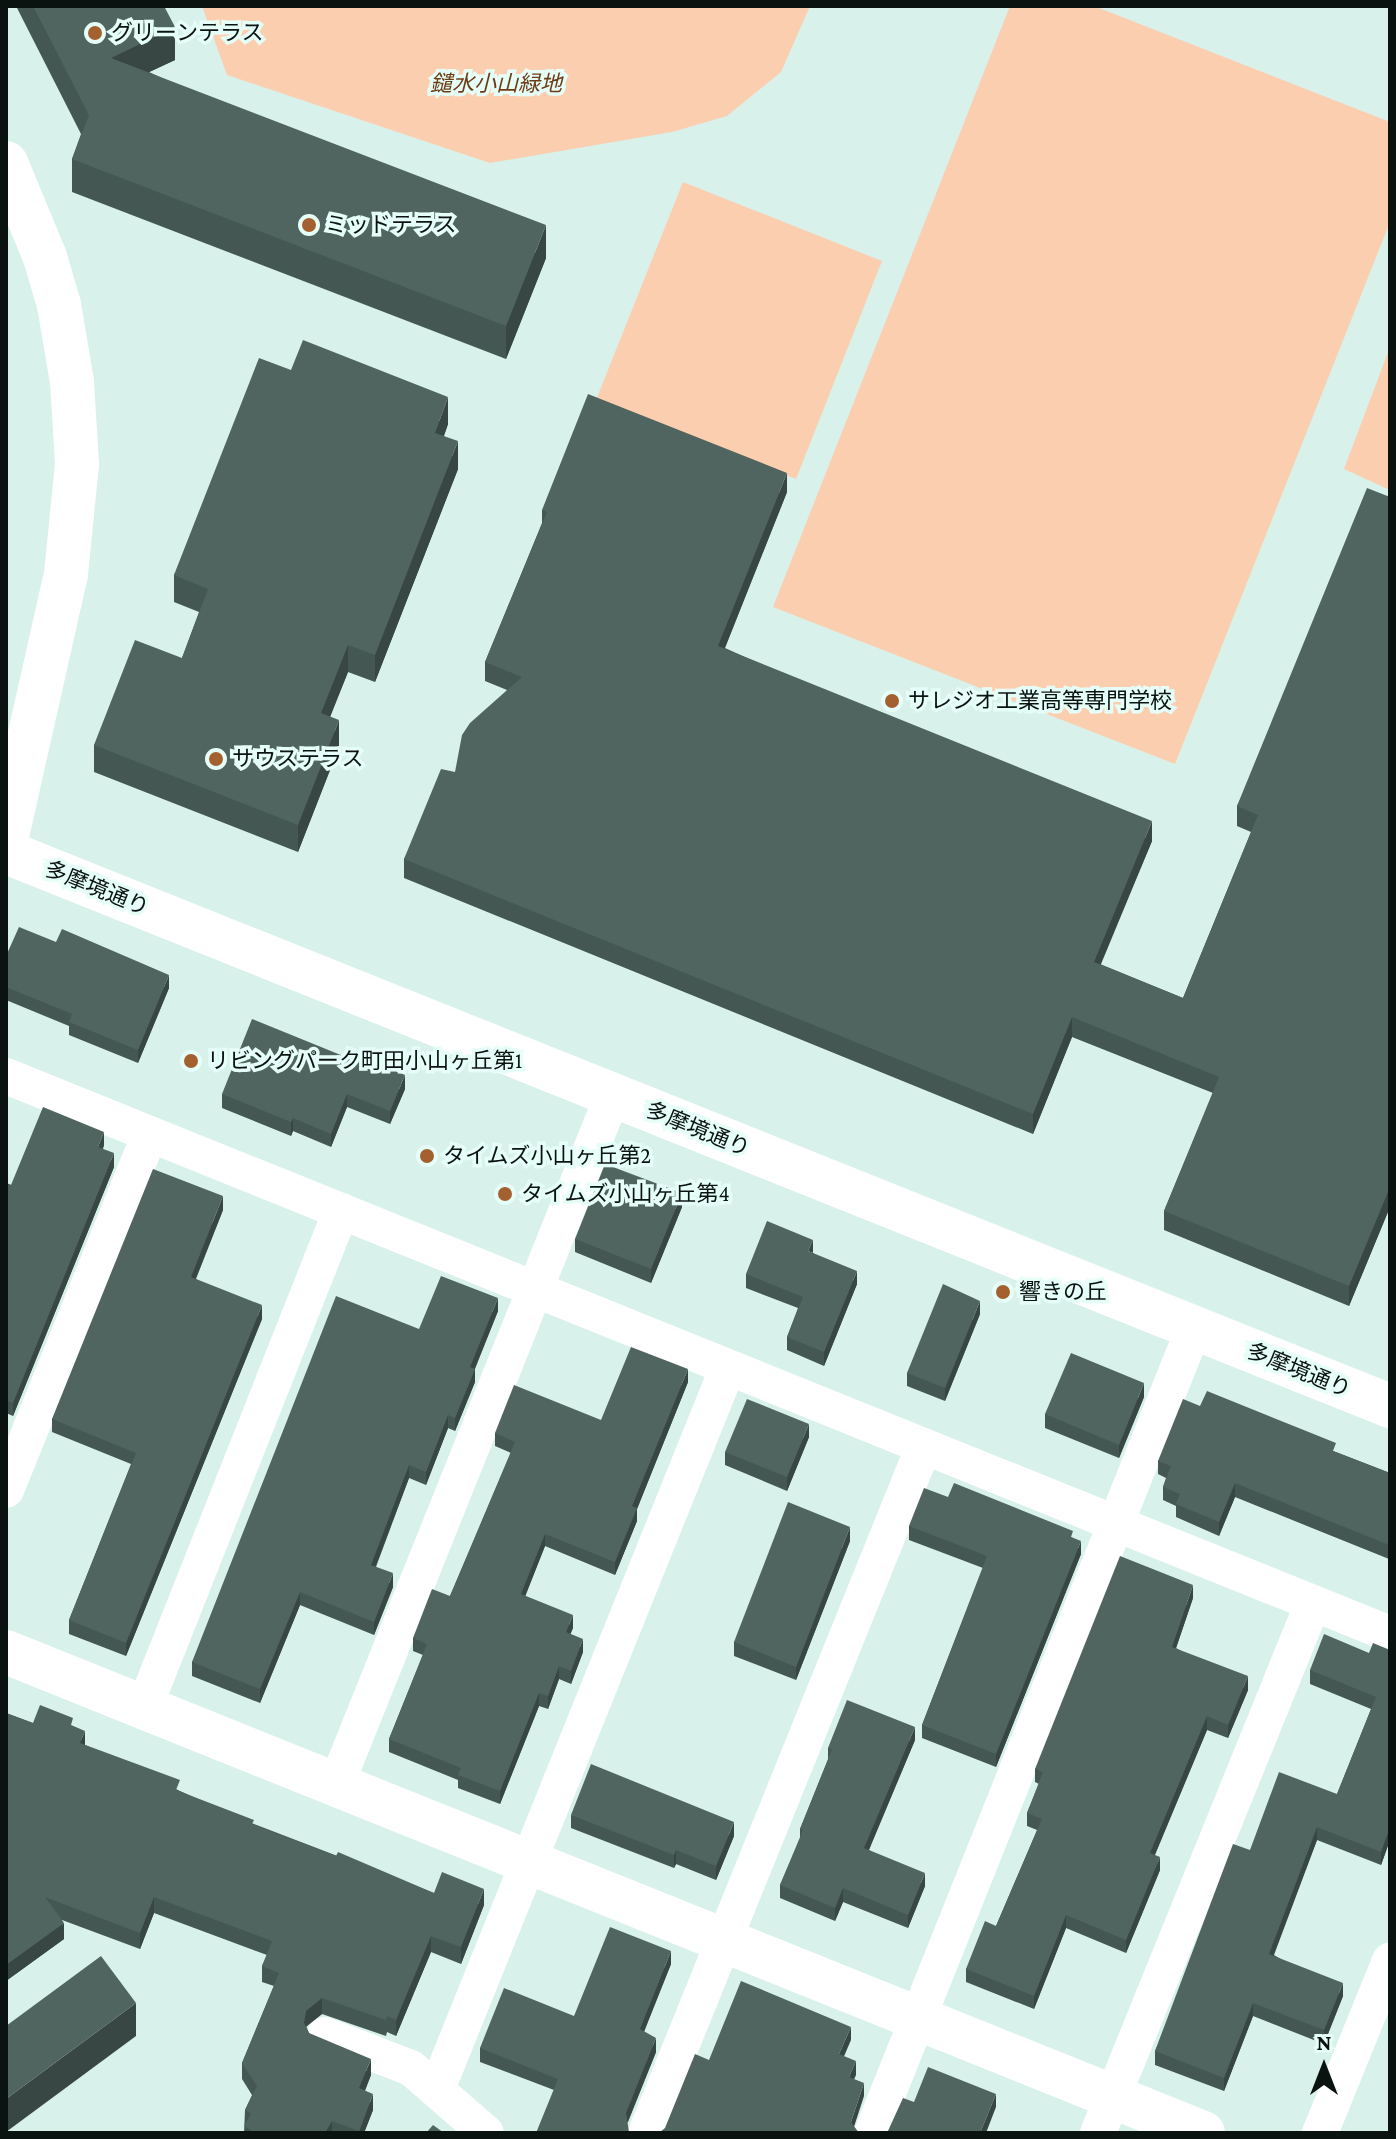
<!DOCTYPE html>
<meta charset="utf-8">
<style>
body{margin:0}
#map{position:relative;width:1396px;height:2139px;overflow:hidden;background:#d8f1ea;font-family:"Crimson Pro","Noto Sans JP",serif}
div>[style]{position:absolute}
[style*='--x']{left:calc(var(--x)*1px);top:calc(var(--y)*1px);width:calc(var(--w)*1px);rotate:calc(var(--a)*1deg)}
.green>*{inset:0;background:#fcceb0}
.minor>*{height:36px;margin:-18px;padding:0 18px;transform-origin:18px;border-radius:18px;background:#fff}
.tertiary>*{height:44px;margin:-22px;padding:0 22px;transform-origin:22px;border-radius:22px;background:#fff}
.wall>*{inset:0;background:#455753}
.shaded-wall>*{inset:0;background:#384743}
.building>*{inset:0;background:#506560}
.dots>*{width:22px;height:22px;translate:-50% -50%;box-sizing:border-box;border:4px solid #e6fef8;border-radius:50%}
span{translate:-50% -50%;white-space:nowrap;text-align:center;line-height:1.15;-webkit-text-stroke:7px #e6fef8;paint-order:stroke}
.poi-label{font-size:22px;color:#0b1311}
.left{translate:0 -50%;text-align:left}
.park-label{font-size:22px;color:#6d3c15;font-style:italic}
.street-label{font-size:22px;color:#0b1311}
.frame{position:absolute;inset:0;border:8px solid #0b1311;pointer-events:none}
.north{position:absolute;left:1284px;top:2027px;width:80px;height:80px;-webkit-text-stroke:6px #e6fef8;paint-order:stroke;rotate:0deg;font-size:22px;font-weight:700;line-height:32px;text-align:center;color:#0b1311}
.north::after{content:'';display:block;margin:auto;width:28px;height:36px;background:#0b1311;clip-path:polygon(50% 0,100% 100%,50% 72%,0 100%)}
</style>
<div id="map">
<div class="green">
<div style="clip-path:polygon(202px 6px,810px 6px,781px 72px,727px 116px,672px 132px,490px 163px,227px 75px)"></div>
<div style="clip-path:polygon(1010px 6px,1094px 6px,1390px 122px,1390px 222px,1175px 764px,773px 607px)"></div>
<div style="clip-path:polygon(683px 182px,882px 261px,796px 479px,596px 400px)"></div>
<div style="clip-path:polygon(1390px 347px,1390px 490px,1344px 469px)"></div>
</div>
<div class="minor">
<div style="--x:6;--y:1076;--w:1492;--a:21.96"></div>
<div style="--x:6;--y:1490;--w:384;--a:-68"></div>
<div style="--x:144;--y:1708;--w:535;--a:-68.38"></div>
<div style="--x:336;--y:1785;--w:744;--a:-68.13"></div>
<div style="--x:325;--y:2035;--w:92;--a:21"></div>
<div style="--x:411;--y:2068;--w:99;--a:40.9"></div>
<div style="--x:437;--y:2089;--w:778;--a:-68.05"></div>
<div style="--x:646;--y:2133;--w:741;--a:-67.97"></div>
<div style="--x:872;--y:2133;--w:867;--a:-68.2"></div>
<div style="--x:1098;--y:2133;--w:572;--a:-67.92"></div>
<div style="--x:1320;--y:2133;--w:186;--a:-67.9"></div>
</div>
<div class="tertiary">
<div style="--x:6;--y:163;--w:102;--a:67.5"></div>
<div style="--x:45;--y:257;--w:50;--a:73.7"></div>
<div style="--x:59;--y:305;--w:78;--a:80.4"></div>
<div style="--x:72;--y:382;--w:82;--a:86.5"></div>
<div style="--x:77;--y:464;--w:111;--a:95.7"></div>
<div style="--x:66;--y:574;--w:274;--a:102.7"></div>
<div style="--x:6;--y:852;--w:1491;--a:21.82"></div>
<div style="--x:6;--y:1652;--w:1290;--a:21.89"></div>
</div>
<div class="wall">
<div style="clip-path:polygon(16px 6px,164px 6px,175px 60px,149px 72px,546px 258px,506px 359px,72px 192px,72px 159px,81px 134px)"></div>
<div style="clip-path:polygon(291px 370px,448px 424px,444px 436px,458px 469px,375px 682px,348px 672px,330px 716px,339px 747px,298px 852px,94px 772px,94px 745px,182px 658px,199px 612px,174px 602px,174px 575px)"></div>
<div style="clip-path:polygon(787px 492px,725px 648px,1152px 841px,1100px 964px,1183px 998px,1251px 832px,1237px 826px,1237px 806px,1390px 497px,1390px 1207px,1349px 1306px,1164px 1230px,1164px 1211px,1213px 1093px,1072px 1037px,1033px 1134px,404px 878px,404px 859px,455px 772px,507px 690px,485px 681px,485px 662px,542px 523px,542px 510px)"></div>
<div style="clip-path:polygon(6px 956px,169px 988px,138px 1063px,69px 1035px,69px 1026px,6px 1000px)"></div>
<div style="clip-path:polygon(405px 1089px,390px 1124px,347px 1107px,331px 1147px,293px 1131px,291px 1136px,222px 1108px,222px 1094px)"></div>
<div style="clip-path:polygon(104px 1145px,103px 1149px,114px 1167px,13px 1416px,6px 1413px,6px 1183px,11px 1185px)"></div>
<div style="clip-path:polygon(682px 1207px,651px 1283px,575px 1252px,575px 1239px)"></div>
<div style="clip-path:polygon(223px 1210px,196px 1279px,262px 1319px,126px 1656px,69px 1634px,69px 1620px,131px 1464px,52px 1432px,52px 1419px)"></div>
<div style="clip-path:polygon(813px 1253px,857px 1284px,824px 1366px,787px 1350px,787px 1337px,798px 1308px,746px 1288px,746px 1274px)"></div>
<div style="clip-path:polygon(498px 1311px,475px 1369px,475px 1382px,455px 1431px,448px 1428px,426px 1485px,409px 1478px,376px 1567px,393px 1587px,374px 1635px,300px 1605px,260px 1703px,192px 1676px,192px 1662px,419px 1329px)"></div>
<div style="clip-path:polygon(980px 1314px,945px 1401px,907px 1386px,907px 1373px)"></div>
<div style="clip-path:polygon(688px 1382px,637px 1509px,637px 1521px,615px 1575px,545px 1546px,525px 1596px,573px 1628px,570px 1634px,583px 1652px,571px 1684px,559px 1679px,548px 1709px,539px 1706px,500px 1804px,458px 1788px,458px 1780px,389px 1752px,389px 1739px,423px 1655px,413px 1651px,413px 1638px,450px 1596px,511px 1453px,495px 1446px,495px 1433px,601px 1420px)"></div>
<div style="clip-path:polygon(1144px 1397px,1119px 1458px,1045px 1428px,1045px 1414px)"></div>
<div style="clip-path:polygon(1200px 1406px,1336px 1452px,1390px 1473px,1389px 1559px,1235px 1497px,1219px 1536px,1176px 1517px,1176px 1506px,1163px 1500px,1163px 1487px,1166px 1478px,1158px 1474px,1158px 1461px)"></div>
<div style="clip-path:polygon(809px 1437px,787px 1491px,725px 1465px,725px 1452px)"></div>
<div style="clip-path:polygon(948px 1497px,1073px 1538px,1081px 1554px,996px 1767px,922px 1738px,922px 1725px,983px 1568px,909px 1540px,909px 1526px)"></div>
<div style="clip-path:polygon(850px 1541px,796px 1680px,734px 1656px,734px 1642px)"></div>
<div style="clip-path:polygon(1193px 1598px,1176px 1648px,1248px 1690px,1228px 1738px,1207px 1730px,1155px 1855px,1160px 1870px,1126px 1953px,1066px 1928px,1034px 2009px,966px 1982px,966px 1969px,996px 1926px,1037px 1830px,1027px 1826px,1027px 1813px,1039px 1784px,1035px 1782px,1035px 1769px)"></div>
<div style="clip-path:polygon(1390px 1650px,1390px 1840px,1381px 1865px,1317px 1840px,1274px 1955px,1343px 1996px,1324px 2044px,1253px 2016px,1224px 2091px,1155px 2065px,1155px 2051px,1250px 1850px,1337px 1794px,1371px 1709px,1310px 1684px,1310px 1670px,1369px 1653px)"></div>
<div style="clip-path:polygon(6px 1713px,33px 1723px,73px 1726px,85px 1745px,180px 1791px,254px 1824px,434px 1893px,484px 1905px,461px 1964px,431px 1952px,396px 2036px,387px 2032px,386px 2036px,322px 2014px,306px 2026px,309px 2033px,371px 2075px,365px 2091px,373px 2110px,364px 2133px,244px 2133px,245px 2110px,252px 2095px,242px 2079px,242px 2063px,274px 1986px,262px 1982px,262px 1966px,267px 1955px,154px 1913px,140px 1949px,62px 1920px,64px 1939px,6px 1981px)"></div>
<div style="clip-path:polygon(915px 1740px,869px 1850px,925px 1886px,908px 1928px,843px 1902px,835px 1921px,780px 1898px,780px 1885px,800px 1839px,800px 1829px,828px 1760px,828px 1748px)"></div>
<div style="clip-path:polygon(571px 1815px,734px 1836px,716px 1880px,676px 1864px,674px 1868px,571px 1828px)"></div>
<div style="clip-path:polygon(671px 1964px,644px 2031px,656px 2052px,628px 2122px,554px 2090px,480px 2062px,480px 2048px,574px 2016px)"></div>
<div style="clip-path:polygon(1390px 2045px,1390px 2065px,1388px 2064px,1388px 2051px)"></div>
</div>
<div class="shaded-wall">
<div style="clip-path:polygon(175px 27px,175px 60px,111px 90px,111px 58px)"></div>
<div style="clip-path:polygon(546px 225px,546px 258px,506px 359px,506px 326px)"></div>
<div style="clip-path:polygon(448px 397px,448px 424px,435px 460px,435px 433px)"></div>
<div style="clip-path:polygon(458px 441px,458px 469px,375px 682px,375px 655px)"></div>
<div style="clip-path:polygon(787px 473px,787px 492px,718px 665px,718px 646px)"></div>
<div style="clip-path:polygon(348px 645px,348px 672px,321px 740px,321px 713px)"></div>
<div style="clip-path:polygon(339px 720px,339px 747px,298px 852px,298px 825px)"></div>
<div style="clip-path:polygon(1152px 821px,1152px 841px,1094px 981px,1094px 962px)"></div>
<div style="clip-path:polygon(169px 975px,169px 988px,138px 1063px,138px 1050px)"></div>
<div style="clip-path:polygon(1072px 1017px,1072px 1037px,1033px 1134px,1033px 1114px)"></div>
<div style="clip-path:polygon(405px 1075px,405px 1089px,390px 1124px,390px 1111px)"></div>
<div style="clip-path:polygon(347px 1094px,347px 1107px,331px 1147px,331px 1134px)"></div>
<div style="clip-path:polygon(293px 1118px,293px 1131px,291px 1136px,291px 1122px)"></div>
<div style="clip-path:polygon(104px 1132px,104px 1145px,98px 1160px,98px 1147px)"></div>
<div style="clip-path:polygon(114px 1153px,114px 1167px,13px 1416px,13px 1403px)"></div>
<div style="clip-path:polygon(1390px 1187px,1390px 1207px,1349px 1306px,1349px 1286px)"></div>
<div style="clip-path:polygon(682px 1193px,682px 1207px,651px 1283px,651px 1269px)"></div>
<div style="clip-path:polygon(223px 1196px,223px 1210px,191px 1290px,191px 1277px)"></div>
<div style="clip-path:polygon(813px 1240px,813px 1253px,808px 1251px)"></div>
<div style="clip-path:polygon(857px 1271px,857px 1284px,824px 1366px,824px 1352px)"></div>
<div style="clip-path:polygon(498px 1298px,498px 1311px,470px 1380px,470px 1367px)"></div>
<div style="clip-path:polygon(980px 1301px,980px 1314px,945px 1401px,945px 1388px)"></div>
<div style="clip-path:polygon(262px 1305px,262px 1319px,126px 1656px,126px 1643px)"></div>
<div style="clip-path:polygon(475px 1369px,475px 1382px,455px 1431px,455px 1418px)"></div>
<div style="clip-path:polygon(688px 1369px,688px 1382px,637px 1509px,637px 1521px,615px 1575px,615px 1562px,632px 1506px)"></div>
<div style="clip-path:polygon(1144px 1383px,1144px 1397px,1119px 1458px,1119px 1445px)"></div>
<div style="clip-path:polygon(448px 1415px,448px 1428px,426px 1485px,426px 1472px)"></div>
<div style="clip-path:polygon(809px 1424px,809px 1437px,787px 1491px,787px 1477px)"></div>
<div style="clip-path:polygon(409px 1465px,409px 1478px,371px 1578px,371px 1565px)"></div>
<div style="clip-path:polygon(1235px 1483px,1235px 1497px,1219px 1536px,1219px 1522px)"></div>
<div style="clip-path:polygon(850px 1527px,850px 1541px,796px 1680px,796px 1667px)"></div>
<div style="clip-path:polygon(545px 1534px,545px 1546px,521px 1607px,521px 1594px)"></div>
<div style="clip-path:polygon(1081px 1541px,1081px 1554px,996px 1767px,996px 1754px)"></div>
<div style="clip-path:polygon(393px 1573px,393px 1587px,374px 1635px,374px 1622px)"></div>
<div style="clip-path:polygon(1193px 1585px,1193px 1598px,1172px 1660px,1172px 1647px)"></div>
<div style="clip-path:polygon(300px 1592px,300px 1605px,260px 1703px,260px 1689px)"></div>
<div style="clip-path:polygon(573px 1615px,573px 1628px,566px 1645px,566px 1632px)"></div>
<div style="clip-path:polygon(583px 1639px,583px 1652px,571px 1684px,571px 1671px)"></div>
<div style="clip-path:polygon(559px 1666px,559px 1679px,548px 1709px,548px 1696px)"></div>
<div style="clip-path:polygon(1248px 1676px,1248px 1690px,1228px 1738px,1228px 1725px)"></div>
<div style="clip-path:polygon(539px 1693px,539px 1706px,500px 1804px,500px 1791px)"></div>
<div style="clip-path:polygon(1207px 1716px,1207px 1730px,1150px 1866px,1150px 1853px)"></div>
<div style="clip-path:polygon(915px 1727px,915px 1740px,864px 1861px,864px 1848px)"></div>
<div style="clip-path:polygon(85px 1731px,85px 1747px,80px 1743px)"></div>
<div style="clip-path:polygon(734px 1822px,734px 1836px,716px 1880px,716px 1866px)"></div>
<div style="clip-path:polygon(1317px 1827px,1317px 1840px,1269px 1967px,1269px 1954px)"></div>
<div style="clip-path:polygon(1390px 1827px,1390px 1840px,1381px 1865px,1381px 1852px)"></div>
<div style="clip-path:polygon(676px 1850px,676px 1864px,674px 1868px,674px 1855px)"></div>
<div style="clip-path:polygon(1160px 1857px,1160px 1870px,1126px 1953px,1126px 1940px)"></div>
<div style="clip-path:polygon(925px 1873px,925px 1886px,908px 1928px,908px 1915px)"></div>
<div style="clip-path:polygon(843px 1888px,843px 1902px,835px 1921px,835px 1908px)"></div>
<div style="clip-path:polygon(484px 1889px,484px 1905px,461px 1964px,461px 1947px)"></div>
<div style="clip-path:polygon(154px 1897px,154px 1913px,140px 1949px,140px 1933px)"></div>
<div style="clip-path:polygon(1066px 1915px,1066px 1928px,1034px 2009px,1034px 1996px)"></div>
<div style="clip-path:polygon(64px 1923px,64px 1939px,6px 1981px,6px 1965px)"></div>
<div style="clip-path:polygon(431px 1936px,431px 1952px,396px 2036px,396px 2020px)"></div>
<div style="clip-path:polygon(671px 1951px,671px 1964px,640px 2042px,640px 2029px)"></div>
<div style="clip-path:polygon(1343px 1983px,1343px 1996px,1324px 2044px,1324px 2030px)"></div>
<div style="clip-path:polygon(322px 1998px,322px 2014px,306px 2027px,304px 2023px,306px 2011px)"></div>
<div style="clip-path:polygon(136px 2003px,136px 2036px,6px 2132px,6px 2099px)"></div>
<div style="clip-path:polygon(1253px 2003px,1253px 2016px,1224px 2091px,1224px 2078px)"></div>
<div style="clip-path:polygon(851px 2027px,851px 2040px,839px 2068px,839px 2054px)"></div>
<div style="clip-path:polygon(656px 2038px,656px 2052px,626px 2126px,626px 2113px)"></div>
<div style="clip-path:polygon(371px 2059px,371px 2075px,359px 2104px,359px 2088px)"></div>
<div style="clip-path:polygon(856px 2061px,856px 2075px,849px 2091px,849px 2077px)"></div>
<div style="clip-path:polygon(864px 2083px,864px 2096px,852px 2133px,851px 2122px)"></div>
<div style="clip-path:polygon(373px 2094px,373px 2110px,364px 2133px,359px 2133px)"></div>
<div style="clip-path:polygon(996px 2094px,996px 2107px,986px 2133px,980px 2133px)"></div>
<div style="clip-path:polygon(332px 2121px,332px 2133px,325px 2133px)"></div>
</div>
<div class="building">
<div style="clip-path:polygon(33px 6px,164px 6px,175px 27px,111px 58px,546px 225px,506px 326px,72px 159px,89px 115px)"></div>
<div style="clip-path:polygon(303px 340px,448px 397px,435px 433px,458px 441px,375px 655px,348px 645px,321px 713px,339px 720px,298px 825px,94px 745px,135px 640px,182px 658px,208px 589px,174px 575px,259px 358px,291px 370px)"></div>
<div style="clip-path:polygon(588px 394px,787px 473px,718px 646px,1152px 821px,1094px 962px,1183px 998px,1258px 815px,1237px 806px,1367px 488px,1390px 497px,1390px 1187px,1349px 1286px,1164px 1211px,1219px 1077px,1072px 1017px,1033px 1114px,404px 859px,441px 769px,455px 772px,462px 735px,470px 723px,522px 677px,485px 662px,547px 512px,542px 510px)"></div>
<div style="clip-path:polygon(19px 927px,56px 942px,62px 929px,169px 975px,138px 1050px,69px 1022px,72px 1014px,6px 987px,6px 956px)"></div>
<div style="clip-path:polygon(252px 1019px,353px 1060px,355px 1054px,405px 1075px,390px 1111px,347px 1094px,331px 1134px,293px 1118px,291px 1122px,222px 1094px)"></div>
<div style="clip-path:polygon(43px 1107px,104px 1132px,98px 1147px,114px 1153px,13px 1403px,6px 1400px,6px 1183px,11px 1185px)"></div>
<div style="clip-path:polygon(605px 1164px,682px 1193px,651px 1269px,575px 1239px)"></div>
<div style="clip-path:polygon(153px 1169px,223px 1196px,191px 1277px,262px 1305px,126px 1643px,69px 1620px,136px 1453px,52px 1419px)"></div>
<div style="clip-path:polygon(767px 1221px,813px 1240px,808px 1251px,857px 1271px,824px 1352px,787px 1337px,803px 1297px,746px 1274px)"></div>
<div style="clip-path:polygon(441px 1276px,498px 1298px,470px 1367px,475px 1369px,455px 1418px,448px 1415px,426px 1472px,409px 1465px,371px 1565px,393px 1573px,374px 1622px,300px 1592px,260px 1689px,192px 1662px,336px 1296px,419px 1329px)"></div>
<div style="clip-path:polygon(943px 1284px,980px 1301px,945px 1388px,907px 1373px)"></div>
<div style="clip-path:polygon(631px 1347px,688px 1369px,632px 1506px,637px 1508px,615px 1562px,545px 1534px,521px 1594px,573px 1615px,566px 1632px,583px 1639px,571px 1671px,559px 1666px,548px 1696px,539px 1693px,500px 1791px,458px 1775px,461px 1768px,389px 1739px,427px 1644px,413px 1638px,432px 1589px,450px 1596px,515px 1442px,495px 1433px,514px 1385px,601px 1420px)"></div>
<div style="clip-path:polygon(1071px 1353px,1144px 1383px,1119px 1445px,1045px 1414px)"></div>
<div style="clip-path:polygon(1207px 1391px,1336px 1443px,1333px 1451px,1390px 1473px,1389px 1545px,1235px 1483px,1219px 1522px,1176px 1504px,1180px 1494px,1163px 1487px,1171px 1466px,1158px 1461px,1183px 1399px,1200px 1406px)"></div>
<div style="clip-path:polygon(747px 1399px,809px 1424px,787px 1477px,725px 1452px)"></div>
<div style="clip-path:polygon(954px 1483px,1073px 1531px,1071px 1537px,1081px 1541px,996px 1754px,922px 1725px,987px 1556px,909px 1526px,924px 1488px,948px 1497px)"></div>
<div style="clip-path:polygon(788px 1502px,850px 1527px,796px 1667px,734px 1642px)"></div>
<div style="clip-path:polygon(1120px 1556px,1193px 1585px,1172px 1647px,1248px 1676px,1228px 1725px,1207px 1716px,1150px 1853px,1160px 1857px,1126px 1940px,1066px 1915px,1034px 1996px,966px 1969px,985px 1921px,996px 1926px,1042px 1819px,1027px 1813px,1043px 1772px,1035px 1769px)"></div>
<div style="clip-path:polygon(1324px 1634px,1369px 1653px,1373px 1643px,1390px 1650px,1390px 1827px,1381px 1852px,1317px 1827px,1269px 1954px,1343px 1983px,1324px 2030px,1253px 2003px,1224px 2078px,1155px 2051px,1233px 1844px,1250px 1850px,1279px 1772px,1337px 1794px,1376px 1697px,1310px 1670px)"></div>
<div style="clip-path:polygon(847px 1700px,915px 1727px,864px 1848px,925px 1873px,908px 1915px,843px 1888px,835px 1908px,780px 1885px,803px 1830px,800px 1829px,832px 1749px,828px 1748px)"></div>
<div style="clip-path:polygon(40px 1705px,73px 1718px,71px 1725px,85px 1731px,80px 1743px,180px 1780px,176px 1790px,254px 1820px,252px 1824px,336px 1856px,338px 1852px,434px 1893px,442px 1872px,484px 1889px,461px 1947px,431px 1936px,396px 2020px,387px 2016px,386px 2020px,322px 1998px,306px 2011px,304px 2023px,309px 2033px,371px 2059px,359px 2088px,373px 2094px,359px 2131px,332px 2121px,325px 2133px,249px 2133px,251px 2130px,244px 2126px,251px 2114px,245px 2110px,257px 2086px,242px 2063px,279px 1973px,262px 1966px,272px 1941px,154px 1897px,140px 1933px,45px 1897px,64px 1923px,6px 1965px,6px 1713px,33px 1723px)"></div>
<div style="clip-path:polygon(591px 1764px,734px 1822px,716px 1866px,676px 1850px,674px 1855px,571px 1815px)"></div>
<div style="clip-path:polygon(610px 1927px,671px 1951px,640px 2029px,656px 2038px,626px 2113px,629px 2132px,630px 2133px,536px 2133px,558px 2079px,480px 2048px,504px 1988px,574px 2016px)"></div>
<div style="clip-path:polygon(101px 1956px,136px 2003px,6px 2099px,6px 2026px)"></div>
<div style="clip-path:polygon(741px 1981px,851px 2027px,839px 2054px,856px 2061px,849px 2077px,864px 2083px,851px 2122px,859px 2133px,659px 2133px,665px 2128px,695px 2054px,709px 2060px)"></div>
<div style="clip-path:polygon(928px 2067px,996px 2094px,980px 2133px,887px 2133px,903px 2098px,914px 2102px)"></div>
<div style="clip-path:polygon(433px 2125px,444px 2133px,426px 2133px)"></div>
</div>
<div class="dots">
<div style="left:95px;top:33px;background:#a4612f"></div>
<div style="left:309px;top:225px;background:#a4612f"></div>
<div style="left:892px;top:701px;background:#a4612f"></div>
<div style="left:216px;top:759px;background:#a4612f"></div>
<div style="left:191px;top:1061px;background:#a4612f"></div>
<div style="left:427px;top:1156px;background:#a4612f"></div>
<div style="left:505px;top:1194px;background:#a4612f"></div>
<div style="left:1003px;top:1292px;background:#a4612f"></div>
</div>
<div class="poi-label">
<span class="left" style="left:111px;top:33px">グリーンテラス</span>
<span class="left" style="left:325px;top:225px">ミッドテラス</span>
<span class="left" style="left:908px;top:701px">サレジオ工業高等専門学校</span>
<span class="left" style="left:232px;top:759px">サウステラス</span>
<span class="left" style="left:207px;top:1061px">リビングパーク町田小山ヶ丘第1</span>
<span class="left" style="left:443px;top:1156px">タイムズ小山ヶ丘第2</span>
<span class="left" style="left:521px;top:1194px">タイムズ小山ヶ丘第4</span>
<span class="left" style="left:1019px;top:1292px">響きの丘</span>
</div>
<div class="park-label">
<span style="left:496px;top:84px">鑓水小山緑地</span>
</div>
<div class="street-label">
<span style="left:97px;top:888px;rotate:22deg">多摩境通り</span>
<span style="left:698px;top:1129px;rotate:22deg">多摩境通り</span>
<span style="left:1299px;top:1370px;rotate:22deg">多摩境通り</span>
</div>
<div class="frame"></div>
<div class="north">N</div>
</div>
